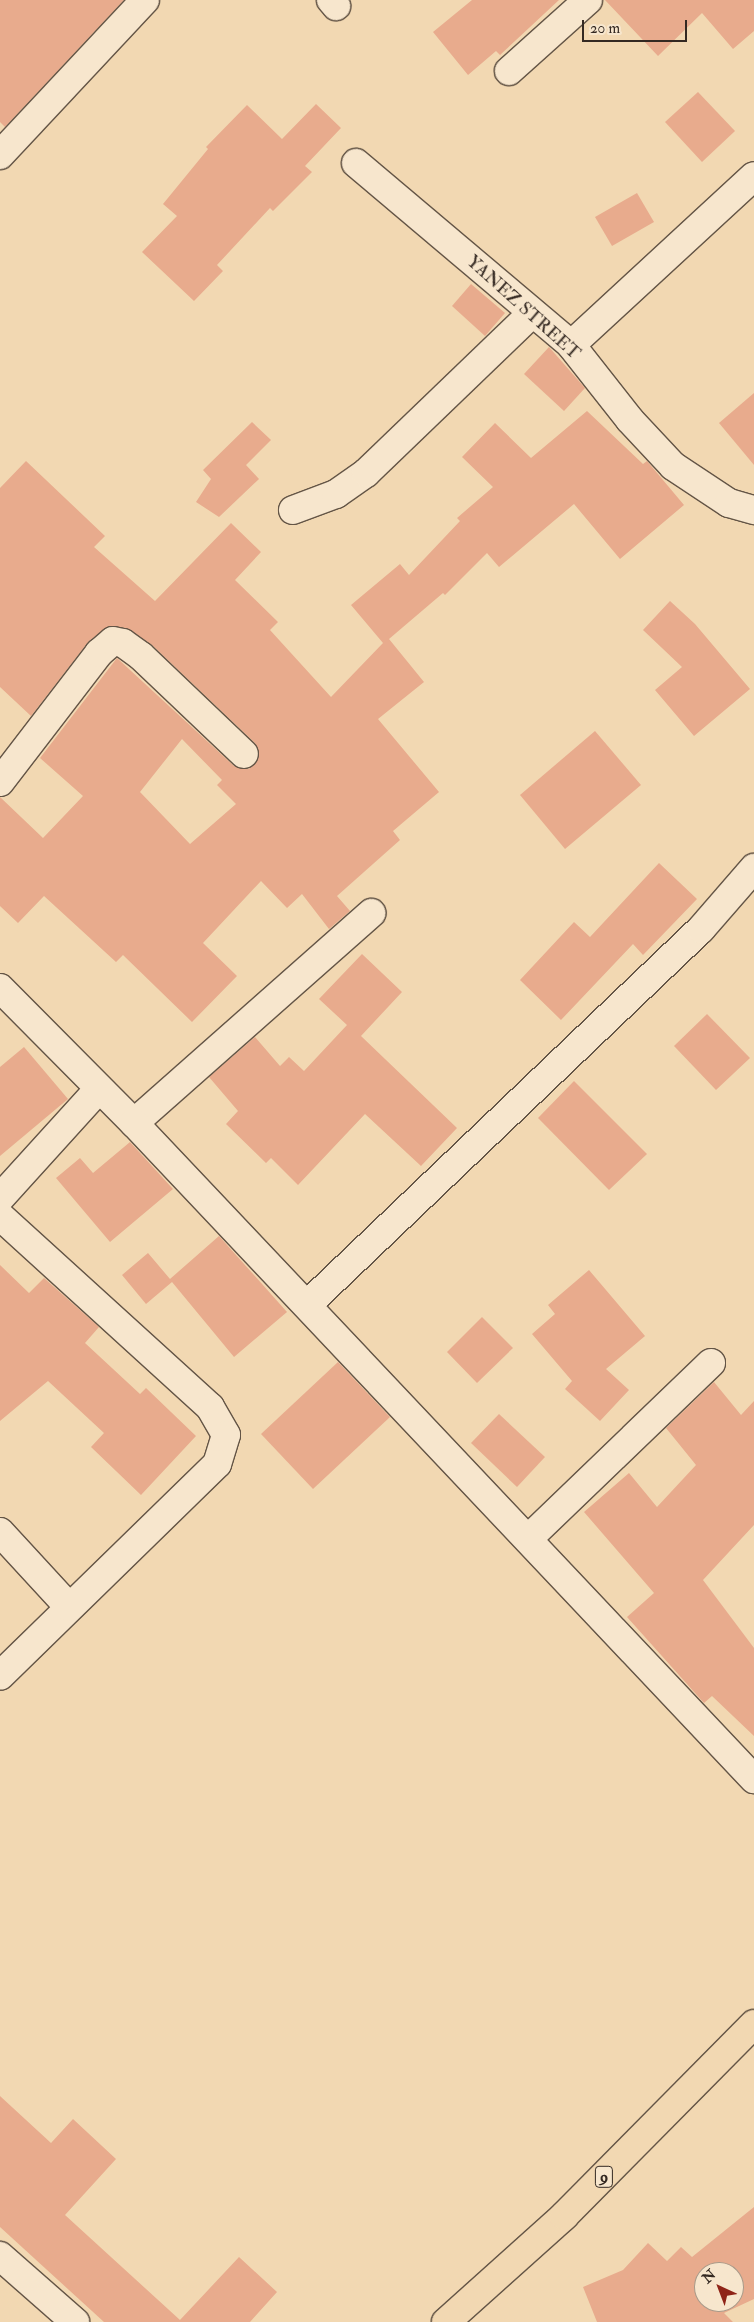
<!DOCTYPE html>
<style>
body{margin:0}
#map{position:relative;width:754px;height:2322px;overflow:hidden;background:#f2d8b2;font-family:"IM FELL Double Pica",serif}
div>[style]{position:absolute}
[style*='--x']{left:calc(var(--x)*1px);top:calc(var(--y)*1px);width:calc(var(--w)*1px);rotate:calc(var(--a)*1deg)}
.building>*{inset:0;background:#e8ab8d}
.roads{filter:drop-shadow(1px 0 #645546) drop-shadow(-1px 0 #645546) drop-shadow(0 1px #645546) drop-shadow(0 -1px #645546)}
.minor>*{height:28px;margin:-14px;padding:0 14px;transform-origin:14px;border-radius:14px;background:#f7e6cd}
.tertiary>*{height:28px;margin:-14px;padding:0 14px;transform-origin:14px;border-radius:14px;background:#f7e6cd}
.trunk>*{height:28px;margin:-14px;padding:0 14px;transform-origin:14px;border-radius:14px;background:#f2d8b2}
span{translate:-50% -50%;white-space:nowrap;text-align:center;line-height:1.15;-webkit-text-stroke:4.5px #f7e6cd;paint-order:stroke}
.shield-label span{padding:1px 4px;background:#f7e6cd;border:1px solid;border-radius:4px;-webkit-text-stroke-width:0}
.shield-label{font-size:16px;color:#342922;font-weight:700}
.street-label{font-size:18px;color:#342922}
.north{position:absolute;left:694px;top:2262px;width:50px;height:50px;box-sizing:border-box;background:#f7e6cd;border:1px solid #a99a89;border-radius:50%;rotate:317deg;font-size:14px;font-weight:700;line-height:20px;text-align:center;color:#342922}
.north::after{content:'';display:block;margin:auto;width:18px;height:22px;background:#8f2418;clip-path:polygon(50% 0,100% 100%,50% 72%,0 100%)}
.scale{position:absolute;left:582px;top:20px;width:105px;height:22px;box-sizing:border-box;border:2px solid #342922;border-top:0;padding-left:6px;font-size:15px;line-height:18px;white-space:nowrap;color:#342922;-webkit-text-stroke:4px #f7e6cd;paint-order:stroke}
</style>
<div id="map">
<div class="building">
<div style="clip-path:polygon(0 0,124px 0,5px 127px,0 122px)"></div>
<div style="clip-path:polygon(472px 0,559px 0,500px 55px,496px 51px,468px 75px,433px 32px)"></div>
<div style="clip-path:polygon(605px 0,754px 0,754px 31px,733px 49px,702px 13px,658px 56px)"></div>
<div style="clip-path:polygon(698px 92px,735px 131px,702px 162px,665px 122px)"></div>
<div style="clip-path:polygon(316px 104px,341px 128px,305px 166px,312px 172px,273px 211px,270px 208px,217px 265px,223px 271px,194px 301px,142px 252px,177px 216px,163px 204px,208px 149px,206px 147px,247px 105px,282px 139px)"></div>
<div style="clip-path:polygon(637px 193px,654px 222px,612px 246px,595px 217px)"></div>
<div style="clip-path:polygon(471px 284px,505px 313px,485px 336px,452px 306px)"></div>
<div style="clip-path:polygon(549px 347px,585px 388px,564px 411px,524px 374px)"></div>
<div style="clip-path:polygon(754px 393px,754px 465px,719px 423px)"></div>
<div style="clip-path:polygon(evenodd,587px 411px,643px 464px,647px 461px,684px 505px,620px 559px,574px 504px,499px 567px,487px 553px,445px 595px,443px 593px,389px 639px,424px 682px,378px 719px,439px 792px,393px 831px,400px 840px,337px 896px,350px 911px,329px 929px,302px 894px,287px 908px,261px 881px,203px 943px,237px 976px,192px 1022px,123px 955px,116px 962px,44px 896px,18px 923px,0 906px,0 797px,43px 838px,83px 796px,40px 758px,117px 658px,234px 766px,249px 769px,259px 757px,255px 743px,152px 645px,126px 628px,109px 626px,89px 641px,31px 716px,0 687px,0 488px,26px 461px,105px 536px,94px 547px,155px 601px,231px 523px,261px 552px,235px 580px,278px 622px,270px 630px,331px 697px,383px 643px,351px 605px,400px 564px,409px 575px,460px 521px,457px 518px,493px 487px,462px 457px,495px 423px,531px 458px,587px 411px,182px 739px,222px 780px,217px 785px,236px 804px,190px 844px,140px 792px,182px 739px)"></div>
<div style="clip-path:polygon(252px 422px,271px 440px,246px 465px,259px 479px,219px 517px,196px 502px,211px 479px,203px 470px)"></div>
<div style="clip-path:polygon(670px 601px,695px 624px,750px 689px,694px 736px,655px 690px,682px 667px,643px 630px)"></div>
<div style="clip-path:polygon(595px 731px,641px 785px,565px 849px,520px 795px)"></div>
<div style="clip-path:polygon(659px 863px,697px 899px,643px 955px,633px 944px,561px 1020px,520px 980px,574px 922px,590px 937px)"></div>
<div style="clip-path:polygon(362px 954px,402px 992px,361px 1036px,457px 1128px,421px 1166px,365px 1114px,298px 1185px,271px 1158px,266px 1163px,226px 1124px,238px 1111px,209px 1077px,255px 1037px,280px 1066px,289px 1057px,304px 1071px,347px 1025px,319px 999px)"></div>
<div style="clip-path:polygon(707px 1014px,750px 1058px,716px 1090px,674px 1046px)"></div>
<div style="clip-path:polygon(24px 1047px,68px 1099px,0 1156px,0 1067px)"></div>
<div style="clip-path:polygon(574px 1081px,647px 1154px,609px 1190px,538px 1118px)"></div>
<div style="clip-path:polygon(130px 1142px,173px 1189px,110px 1242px,56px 1178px,80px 1158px,93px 1173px)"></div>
<div style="clip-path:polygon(219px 1236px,287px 1312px,234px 1357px,172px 1282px,146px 1304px,122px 1275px,148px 1253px,170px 1279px)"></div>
<div style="clip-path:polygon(0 1265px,29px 1293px,44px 1278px,99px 1327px,85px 1343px,140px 1394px,146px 1388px,196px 1436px,141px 1495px,91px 1447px,104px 1433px,48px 1381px,0 1421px)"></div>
<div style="clip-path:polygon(589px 1270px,645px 1336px,606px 1369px,629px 1390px,600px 1421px,565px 1389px,572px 1381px,532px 1334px,555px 1314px,548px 1305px)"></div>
<div style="clip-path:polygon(482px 1317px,513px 1348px,477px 1383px,447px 1352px)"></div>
<div style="clip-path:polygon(338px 1362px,390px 1417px,313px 1489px,261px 1434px)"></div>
<div style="clip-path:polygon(714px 1382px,741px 1415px,754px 1401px,754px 1525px,703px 1580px,754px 1648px,754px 1736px,712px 1696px,704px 1703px,627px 1617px,654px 1593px,584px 1512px,629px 1473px,657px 1507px,696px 1465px,666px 1428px)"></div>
<div style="clip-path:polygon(499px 1414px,545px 1457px,517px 1487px,471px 1443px)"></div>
<div style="clip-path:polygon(0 2096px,51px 2143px,73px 2119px,116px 2159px,65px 2215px,180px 2320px,239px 2257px,277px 2292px,250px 2322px,104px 2322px,0 2227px)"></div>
<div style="clip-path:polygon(evenodd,754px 2207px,754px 2299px,724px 2313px,733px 2322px,597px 2322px,583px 2287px,623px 2270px,648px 2243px,667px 2261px,681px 2247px,692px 2257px,754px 2207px,704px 2272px,734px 2272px,734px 2302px,704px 2302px,704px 2272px)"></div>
</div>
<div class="roads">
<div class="minor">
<div style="--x:331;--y:0;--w:8;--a:50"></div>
<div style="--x:509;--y:71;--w:106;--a:-41.9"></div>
<div style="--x:0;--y:155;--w:212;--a:-46.9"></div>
<div style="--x:356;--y:163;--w:282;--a:40.2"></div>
<div style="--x:571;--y:345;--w:95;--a:51.8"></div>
<div style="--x:630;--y:420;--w:63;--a:46.9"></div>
<div style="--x:673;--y:466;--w:67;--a:33.5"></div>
<div style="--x:729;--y:503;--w:26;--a:16"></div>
<div style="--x:571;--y:345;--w:249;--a:-42.7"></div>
<div style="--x:293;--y:510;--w:46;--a:-20.4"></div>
<div style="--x:336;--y:494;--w:37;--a:-35"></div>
<div style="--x:366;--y:473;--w:231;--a:-43.9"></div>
<div style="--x:0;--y:782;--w:163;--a:-52.5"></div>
<div style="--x:99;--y:653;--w:18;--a:-41"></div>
<div style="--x:113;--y:641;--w:10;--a:11"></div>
<div style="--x:123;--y:643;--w:22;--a:36"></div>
<div style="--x:141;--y:656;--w:142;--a:43.6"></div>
<div style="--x:134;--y:1123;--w:317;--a:-41.5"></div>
<div style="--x:0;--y:1198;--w:147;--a:-47.8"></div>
<div style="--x:0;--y:1216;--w:284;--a:42.3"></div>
<div style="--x:210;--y:1407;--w:32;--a:60"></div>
<div style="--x:226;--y:1435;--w:30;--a:107"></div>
<div style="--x:217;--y:1464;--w:303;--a:135.7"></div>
<div style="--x:307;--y:1305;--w:545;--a:-43.66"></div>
<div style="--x:701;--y:929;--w:81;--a:-49"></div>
<div style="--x:0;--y:1532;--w:102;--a:47.4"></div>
<div style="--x:528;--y:1539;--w:254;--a:-43.9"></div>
<div style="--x:0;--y:2256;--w:100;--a:41.3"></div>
</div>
<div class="tertiary">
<div style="--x:0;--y:988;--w:190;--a:45.2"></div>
<div style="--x:134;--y:1123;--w:903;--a:46.62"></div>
</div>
<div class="trunk">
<div style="--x:446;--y:2322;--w:159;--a:-41.9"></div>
<div style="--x:564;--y:2216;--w:270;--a:-45.3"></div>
</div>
</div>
<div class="shield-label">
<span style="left:604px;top:2177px">9</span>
</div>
<div class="street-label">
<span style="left:523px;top:308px;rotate:42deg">YANEZ STREET</span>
</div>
<div class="north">N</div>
<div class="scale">20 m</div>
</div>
